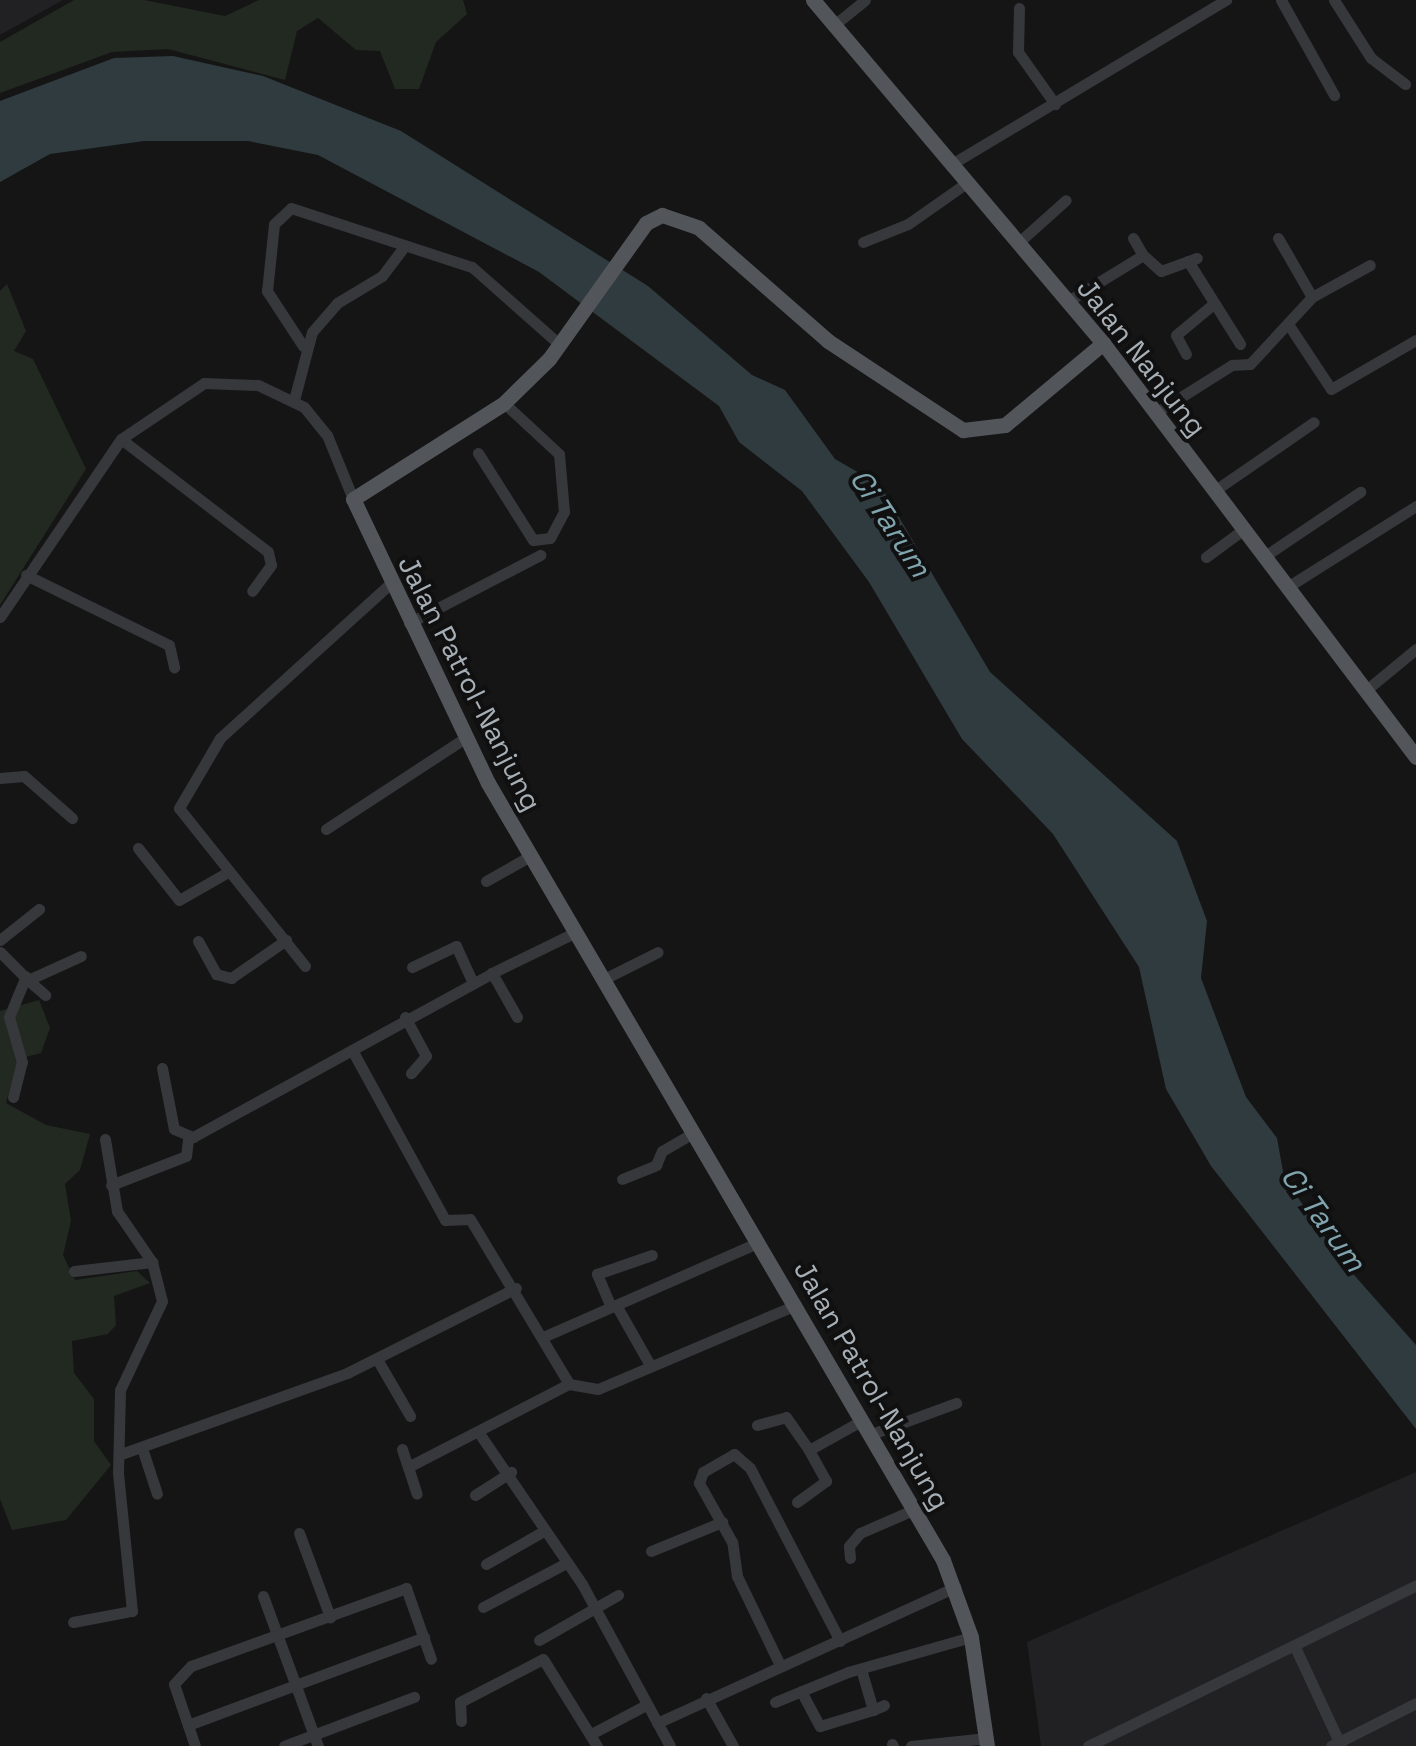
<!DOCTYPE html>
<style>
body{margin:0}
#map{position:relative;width:1416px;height:1746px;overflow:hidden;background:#151516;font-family:"Space Grotesk",sans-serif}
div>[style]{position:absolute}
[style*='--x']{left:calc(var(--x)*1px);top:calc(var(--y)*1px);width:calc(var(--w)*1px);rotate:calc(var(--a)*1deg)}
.built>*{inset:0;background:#212123}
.green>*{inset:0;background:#222921}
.water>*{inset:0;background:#2f3b3e}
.minor>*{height:11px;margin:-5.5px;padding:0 5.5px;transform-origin:5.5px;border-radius:5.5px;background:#36383b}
.major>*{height:15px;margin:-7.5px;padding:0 7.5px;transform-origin:7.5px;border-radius:7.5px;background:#52565a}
span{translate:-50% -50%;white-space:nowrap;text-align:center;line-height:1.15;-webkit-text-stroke:8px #101011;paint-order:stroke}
.street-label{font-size:28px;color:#a7afb6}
.water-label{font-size:30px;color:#80a5af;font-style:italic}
</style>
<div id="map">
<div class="built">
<div style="clip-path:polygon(0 0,63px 0,0 35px)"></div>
<div style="clip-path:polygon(1416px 1472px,1416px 1746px,1041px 1746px,1027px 1642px)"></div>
</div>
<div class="green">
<div style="clip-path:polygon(74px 0,144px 0,225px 16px,259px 0,463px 0,467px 14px,436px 42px,419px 89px,395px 89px,380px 51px,356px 50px,318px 18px,297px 31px,285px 80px,168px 49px,112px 52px,0 93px,0 42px)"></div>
<div style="clip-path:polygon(7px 284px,26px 331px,14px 351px,33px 359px,86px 469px,0 605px,0 291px)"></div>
<div style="clip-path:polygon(39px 1000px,50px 1028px,41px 1053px,18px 1059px,6px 1103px,46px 1125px,90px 1134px,80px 1170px,65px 1184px,71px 1221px,63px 1255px,75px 1280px,137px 1271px,150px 1283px,114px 1296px,116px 1325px,108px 1334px,72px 1341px,74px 1373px,94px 1399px,94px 1441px,111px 1465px,66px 1520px,12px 1530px,0 1499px,0 1011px)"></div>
</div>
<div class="water">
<div style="clip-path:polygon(173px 56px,263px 76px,401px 131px,648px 286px,752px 375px,785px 390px,835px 459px,880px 485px,990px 672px,1177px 841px,1207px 921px,1201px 978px,1246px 1097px,1277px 1138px,1284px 1177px,1339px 1258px,1416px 1345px,1416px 1429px,1211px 1166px,1166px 1089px,1139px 967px,1053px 834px,962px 739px,869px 582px,802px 491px,739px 442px,719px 406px,539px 272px,318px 155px,248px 141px,144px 141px,50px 154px,0 182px,0 101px,114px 58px)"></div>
</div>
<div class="minor">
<div style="--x:1281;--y:0;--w:109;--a:60.8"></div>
<div style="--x:1334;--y:0;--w:69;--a:57.5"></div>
<div style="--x:1371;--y:58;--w:43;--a:37.4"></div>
<div style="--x:1019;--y:8;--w:44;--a:91.3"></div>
<div style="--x:1018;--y:52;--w:64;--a:54.6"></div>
<div style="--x:833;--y:26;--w:41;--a:-39.1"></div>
<div style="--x:950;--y:165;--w:322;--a:-30.9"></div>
<div style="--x:1133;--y:238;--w:20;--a:60"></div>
<div style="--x:1278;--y:238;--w:68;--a:60"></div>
<div style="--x:863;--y:242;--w:48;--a:-21.8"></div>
<div style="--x:908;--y:224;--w:70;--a:-35.1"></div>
<div style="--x:1018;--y:243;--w:64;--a:-41.9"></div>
<div style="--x:1188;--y:261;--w:98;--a:57.9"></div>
<div style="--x:1068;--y:301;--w:88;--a:-31.5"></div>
<div style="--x:1143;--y:255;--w:24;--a:42"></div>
<div style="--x:1161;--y:271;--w:38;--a:-20"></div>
<div style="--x:1290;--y:327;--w:74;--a:56.5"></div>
<div style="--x:1331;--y:389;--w:98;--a:-30"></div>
<div style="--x:303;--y:346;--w:66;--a:-123.2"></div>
<div style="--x:267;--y:291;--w:67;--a:-84"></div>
<div style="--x:274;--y:224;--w:23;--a:-43"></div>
<div style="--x:291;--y:208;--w:190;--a:18.1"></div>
<div style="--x:472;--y:267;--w:116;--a:41.5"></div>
<div style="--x:1186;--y:354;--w:21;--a:-118"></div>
<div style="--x:1176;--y:335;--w:47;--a:-39.8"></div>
<div style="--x:294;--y:400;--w:70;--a:-75.2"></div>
<div style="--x:312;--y:332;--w:38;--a:-49"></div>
<div style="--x:337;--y:303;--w:52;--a:-31"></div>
<div style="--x:382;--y:276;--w:35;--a:-53"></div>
<div style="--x:1157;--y:412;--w:89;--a:-32.1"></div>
<div style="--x:1232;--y:365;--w:18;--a:-3"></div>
<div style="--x:1250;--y:364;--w:91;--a:-47.2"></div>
<div style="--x:1312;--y:297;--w:66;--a:-28.9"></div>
<div style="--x:121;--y:439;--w:185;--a:37.5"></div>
<div style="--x:268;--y:552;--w:13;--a:77"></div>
<div style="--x:271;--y:565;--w:32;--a:126"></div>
<div style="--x:478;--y:453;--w:103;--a:57.7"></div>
<div style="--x:533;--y:540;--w:17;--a:-7"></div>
<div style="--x:550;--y:538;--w:30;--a:-62"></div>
<div style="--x:564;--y:512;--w:58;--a:-94.9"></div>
<div style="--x:559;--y:454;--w:75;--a:-137.2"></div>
<div style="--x:1214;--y:491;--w:121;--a:-34.6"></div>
<div style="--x:1265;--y:556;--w:115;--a:-34"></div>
<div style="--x:1206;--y:557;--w:47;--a:-36.4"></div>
<div style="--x:26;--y:575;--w:159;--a:26.1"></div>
<div style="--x:169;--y:645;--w:23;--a:77"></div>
<div style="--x:1289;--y:586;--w:150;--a:-32.2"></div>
<div style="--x:0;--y:617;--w:215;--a:-55.8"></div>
<div style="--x:121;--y:439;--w:100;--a:-34"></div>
<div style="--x:204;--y:383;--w:54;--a:2.1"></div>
<div style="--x:258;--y:385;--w:51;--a:25.6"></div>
<div style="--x:304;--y:407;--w:36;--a:51"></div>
<div style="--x:327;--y:435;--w:69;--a:67.9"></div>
<div style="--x:409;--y:623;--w:148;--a:-27.4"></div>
<div style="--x:1365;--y:691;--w:66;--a:-39.5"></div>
<div style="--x:0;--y:778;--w:24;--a:-5"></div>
<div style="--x:24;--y:776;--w:64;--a:41.2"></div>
<div style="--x:326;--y:829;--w:166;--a:-33.2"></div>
<div style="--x:138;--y:848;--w:66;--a:51.7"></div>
<div style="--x:179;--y:900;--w:56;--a:-29.7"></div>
<div style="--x:486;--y:881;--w:53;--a:-29.5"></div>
<div style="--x:0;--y:940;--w:50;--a:-38.5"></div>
<div style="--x:198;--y:941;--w:38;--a:61"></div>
<div style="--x:216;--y:974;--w:16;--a:15"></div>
<div style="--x:231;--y:978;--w:67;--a:-34.6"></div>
<div style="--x:0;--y:952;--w:40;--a:45"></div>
<div style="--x:28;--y:980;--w:58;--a:-24.4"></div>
<div style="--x:305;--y:966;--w:202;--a:-128.6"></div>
<div style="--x:179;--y:808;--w:81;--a:-59.6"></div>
<div style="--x:220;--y:738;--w:229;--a:-42.2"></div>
<div style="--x:412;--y:967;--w:49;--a:-25.5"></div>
<div style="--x:456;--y:946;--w:41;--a:65.3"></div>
<div style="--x:604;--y:979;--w:60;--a:-26.6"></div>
<div style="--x:28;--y:980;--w:23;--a:41"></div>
<div style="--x:405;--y:1017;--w:44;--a:61.7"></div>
<div style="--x:426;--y:1056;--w:23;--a:131"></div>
<div style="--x:517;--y:1017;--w:51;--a:-119.6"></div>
<div style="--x:492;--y:973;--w:93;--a:-26"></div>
<div style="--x:352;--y:1050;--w:194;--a:61.3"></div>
<div style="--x:445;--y:1220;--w:25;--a:-2"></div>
<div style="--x:470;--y:1219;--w:192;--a:59"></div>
<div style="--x:162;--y:1068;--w:62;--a:78.9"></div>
<div style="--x:174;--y:1129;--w:21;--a:23"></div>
<div style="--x:193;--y:1137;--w:341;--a:-28.7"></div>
<div style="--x:13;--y:1097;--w:36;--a:-76"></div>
<div style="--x:22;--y:1062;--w:47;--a:-106.1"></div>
<div style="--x:9;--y:1017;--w:44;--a:-67.5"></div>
<div style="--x:622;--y:1179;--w:37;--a:-22"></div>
<div style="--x:656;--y:1165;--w:15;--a:-67"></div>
<div style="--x:662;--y:1151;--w:36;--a:-30"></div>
<div style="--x:111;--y:1185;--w:80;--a:-21.1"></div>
<div style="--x:186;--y:1156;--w:17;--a:-83"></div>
<div style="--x:74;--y:1271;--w:79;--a:-6.6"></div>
<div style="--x:616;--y:1305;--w:69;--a:60.5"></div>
<div style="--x:611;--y:1307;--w:36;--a:-113"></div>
<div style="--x:597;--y:1274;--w:58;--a:-19.1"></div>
<div style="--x:543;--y:1337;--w:236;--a:-23.7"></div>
<div style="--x:377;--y:1359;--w:66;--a:59.9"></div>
<div style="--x:757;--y:1425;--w:30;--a:-15"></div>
<div style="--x:786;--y:1417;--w:40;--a:55.1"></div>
<div style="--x:479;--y:1433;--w:183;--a:55.7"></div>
<div style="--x:582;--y:1584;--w:184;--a:61.5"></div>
<div style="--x:869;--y:1435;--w:93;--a:-20.2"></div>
<div style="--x:142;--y:1448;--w:48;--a:71.9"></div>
<div style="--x:402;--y:1449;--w:19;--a:72"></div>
<div style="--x:408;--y:1467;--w:181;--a:-27.3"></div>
<div style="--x:569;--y:1384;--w:29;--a:10"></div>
<div style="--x:598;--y:1389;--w:215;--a:-23"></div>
<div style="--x:121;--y:1454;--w:240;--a:-19.7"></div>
<div style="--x:347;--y:1373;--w:189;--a:-26.7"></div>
<div style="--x:408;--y:1467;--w:28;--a:72"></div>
<div style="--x:475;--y:1495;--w:43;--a:-32.6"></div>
<div style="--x:797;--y:1502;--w:36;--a:-36"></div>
<div style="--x:826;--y:1481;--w:35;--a:-119"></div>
<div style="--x:809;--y:1450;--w:57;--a:-29.2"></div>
<div style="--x:299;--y:1533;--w:90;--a:69.7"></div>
<div style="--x:651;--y:1551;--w:77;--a:-22.2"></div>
<div style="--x:850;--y:1558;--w:12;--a:-95"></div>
<div style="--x:849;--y:1546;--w:17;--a:-50"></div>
<div style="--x:860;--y:1533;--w:58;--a:-23.5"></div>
<div style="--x:486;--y:1564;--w:64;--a:-29.7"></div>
<div style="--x:263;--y:1596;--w:160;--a:69.9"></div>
<div style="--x:483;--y:1607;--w:94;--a:-27.9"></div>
<div style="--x:73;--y:1622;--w:60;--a:-10.6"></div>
<div style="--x:132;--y:1611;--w:139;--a:-95.8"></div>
<div style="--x:118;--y:1473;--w:83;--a:-88.6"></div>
<div style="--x:120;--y:1390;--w:98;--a:-64.7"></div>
<div style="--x:162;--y:1301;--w:40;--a:-104.4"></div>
<div style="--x:152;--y:1262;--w:62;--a:-124.5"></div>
<div style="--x:117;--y:1211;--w:73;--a:-99.5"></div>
<div style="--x:539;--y:1640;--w:91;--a:-29.7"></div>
<div style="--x:1295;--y:1647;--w:109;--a:65.1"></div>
<div style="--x:779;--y:1663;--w:97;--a:-115.8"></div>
<div style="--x:737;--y:1576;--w:34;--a:-98"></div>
<div style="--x:732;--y:1542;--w:68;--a:-119.2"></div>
<div style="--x:699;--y:1483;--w:12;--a:-70"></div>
<div style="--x:703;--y:1472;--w:36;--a:-30"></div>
<div style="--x:734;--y:1454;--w:21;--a:41"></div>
<div style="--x:750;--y:1468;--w:195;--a:62.5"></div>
<div style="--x:861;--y:1669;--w:43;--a:73.7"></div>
<div style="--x:873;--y:1710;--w:12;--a:-24"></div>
<div style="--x:801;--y:1691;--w:40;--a:62"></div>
<div style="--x:820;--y:1726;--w:55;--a:-16.8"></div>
<div style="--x:706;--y:1698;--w:55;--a:60.6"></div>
<div style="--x:775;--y:1702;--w:79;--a:-22.3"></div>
<div style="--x:848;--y:1672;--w:128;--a:-15.9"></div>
<div style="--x:461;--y:1721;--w:19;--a:-93"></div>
<div style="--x:460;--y:1702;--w:93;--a:-27.4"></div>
<div style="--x:543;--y:1659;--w:102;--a:58.2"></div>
<div style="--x:657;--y:1723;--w:328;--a:-24.5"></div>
<div style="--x:188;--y:1725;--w:252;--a:-20.4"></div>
<div style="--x:591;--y:1734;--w:62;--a:-27.8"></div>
<div style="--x:892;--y:1744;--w:2;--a:63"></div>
<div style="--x:195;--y:1746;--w:65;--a:-108.7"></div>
<div style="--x:174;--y:1684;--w:25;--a:-47"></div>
<div style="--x:191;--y:1666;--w:229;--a:-19.9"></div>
<div style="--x:406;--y:1588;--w:75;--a:70.6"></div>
<div style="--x:284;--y:1746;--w:139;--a:-20.7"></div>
<div style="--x:911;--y:1746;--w:76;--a:-6"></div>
<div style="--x:1088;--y:1746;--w:365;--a:-26.1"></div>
<div style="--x:1331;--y:1746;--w:95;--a:-26.8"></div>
</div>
<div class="major">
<div style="--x:813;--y:0;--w:449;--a:49.8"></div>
<div style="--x:1103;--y:343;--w:519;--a:52.91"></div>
<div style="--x:987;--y:1746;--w:110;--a:-98.4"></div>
<div style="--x:971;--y:1637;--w:82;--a:-110"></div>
<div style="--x:943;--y:1560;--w:900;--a:-120.35"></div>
<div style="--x:488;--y:783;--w:314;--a:-115.4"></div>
<div style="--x:353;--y:499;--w:179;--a:-32.4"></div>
<div style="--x:504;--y:403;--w:63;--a:-44.4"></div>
<div style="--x:549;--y:359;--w:167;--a:-54.5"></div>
<div style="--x:646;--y:223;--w:18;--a:-27"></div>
<div style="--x:662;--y:215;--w:39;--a:19"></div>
<div style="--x:699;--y:228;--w:171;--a:41.2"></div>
<div style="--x:828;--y:341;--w:162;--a:33.4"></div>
<div style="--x:963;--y:430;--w:42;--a:-6.8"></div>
<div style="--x:1005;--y:425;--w:128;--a:-39.9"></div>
</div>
<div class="street-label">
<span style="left:1142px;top:357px;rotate:52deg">Jalan Nanjung</span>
<span style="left:470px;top:683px;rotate:63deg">Jalan Patrol-Nanjung</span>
<span style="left:872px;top:1385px;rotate:60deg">Jalan Patrol-Nanjung</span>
</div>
<div class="water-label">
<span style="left:890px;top:523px;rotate:57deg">Ci Tarum</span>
<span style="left:1323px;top:1219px;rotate:54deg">Ci Tarum</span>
</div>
</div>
